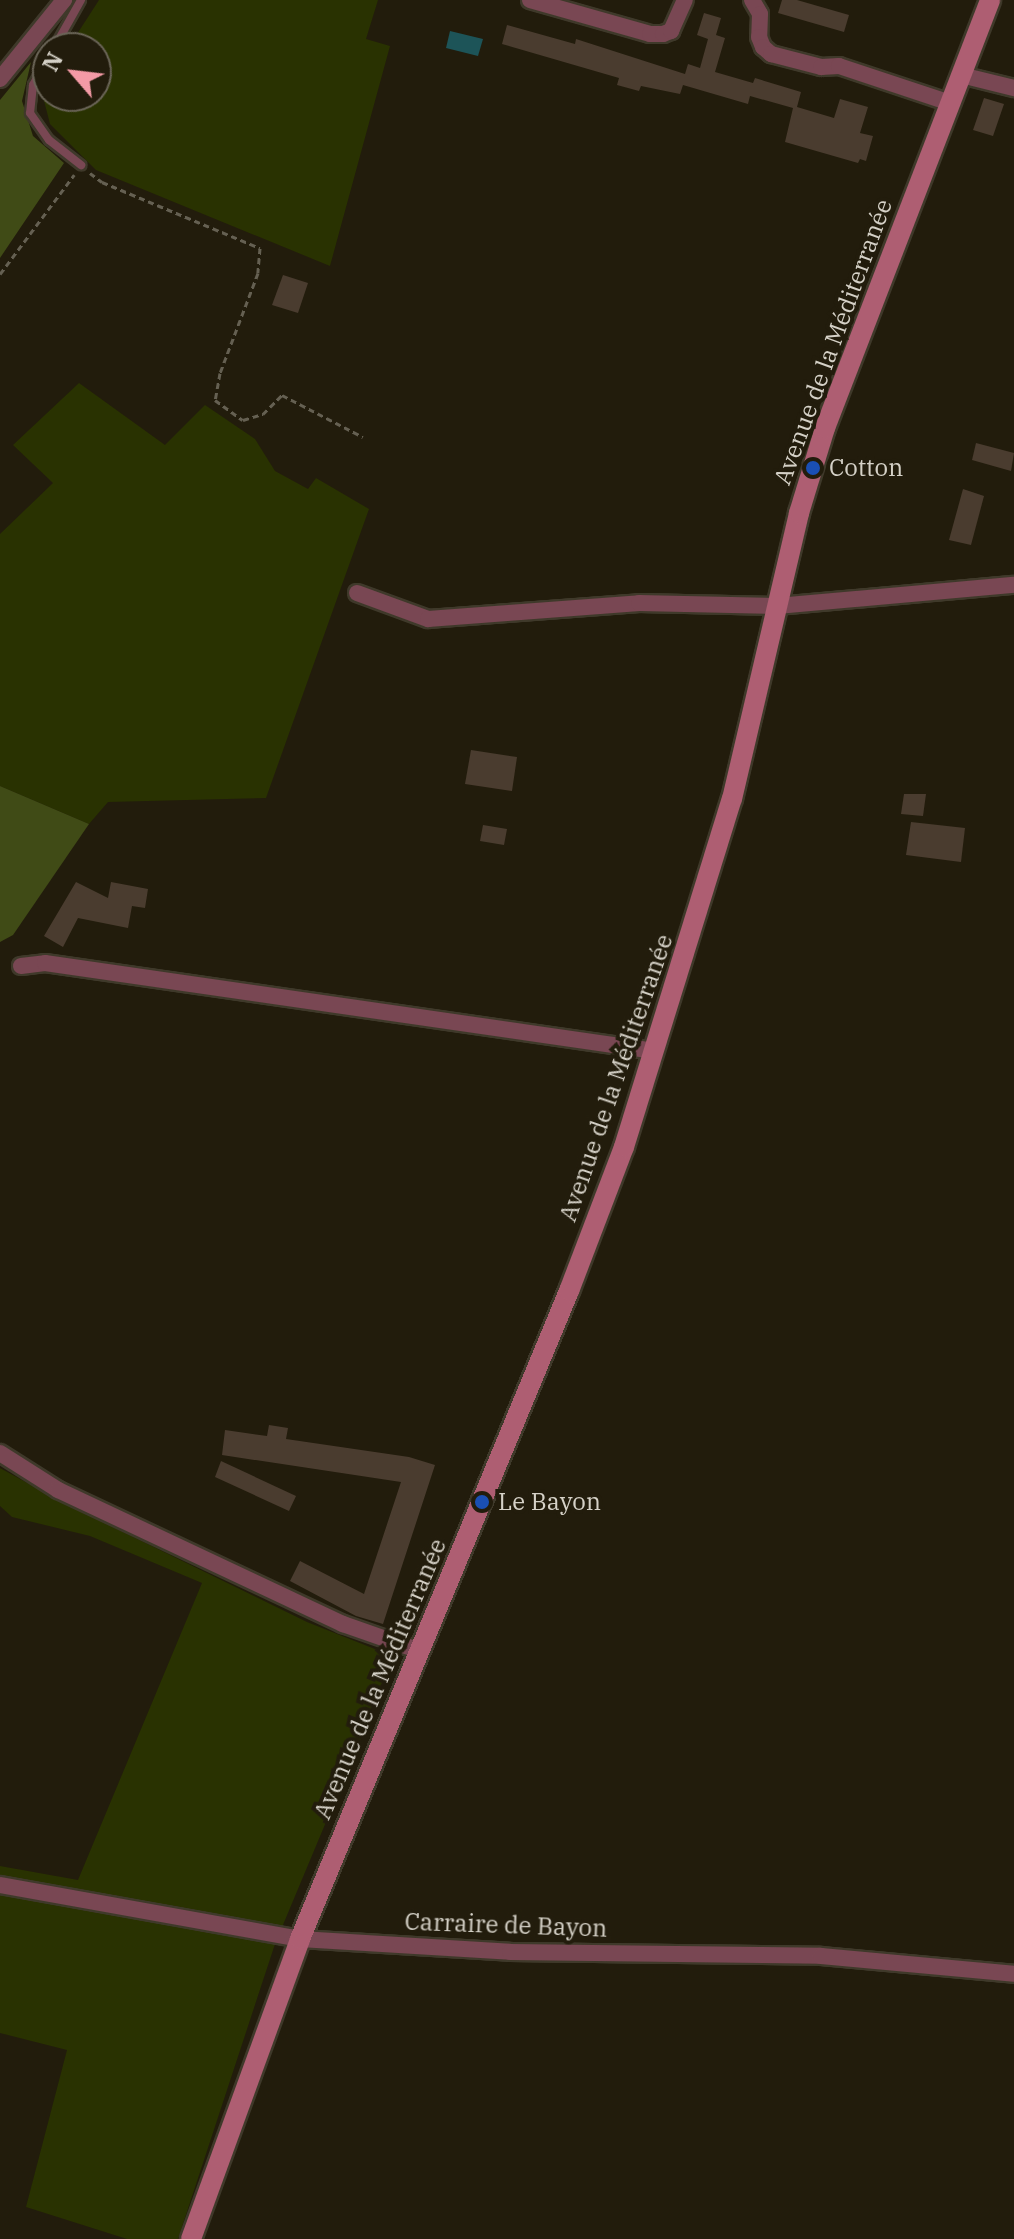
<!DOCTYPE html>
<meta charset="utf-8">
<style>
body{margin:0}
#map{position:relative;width:1014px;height:2239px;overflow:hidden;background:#221c0c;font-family:"IBM Plex Serif",serif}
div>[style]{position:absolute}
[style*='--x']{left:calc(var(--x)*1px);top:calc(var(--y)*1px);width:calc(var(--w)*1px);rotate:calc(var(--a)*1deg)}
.green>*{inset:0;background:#293201}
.forest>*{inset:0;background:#404b16}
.water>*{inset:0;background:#1d5458}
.building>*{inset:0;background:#4a3c2f}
.path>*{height:3px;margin-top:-1.5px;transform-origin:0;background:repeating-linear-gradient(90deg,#656052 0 6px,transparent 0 10px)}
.roads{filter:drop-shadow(2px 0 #3f392a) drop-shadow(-2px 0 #3f392a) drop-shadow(0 2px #3f392a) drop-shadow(0 -2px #3f392a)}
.service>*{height:8px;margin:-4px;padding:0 4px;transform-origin:4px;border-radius:4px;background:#794753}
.minor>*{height:16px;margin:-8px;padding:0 8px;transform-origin:8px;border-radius:8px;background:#794753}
.secondary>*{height:20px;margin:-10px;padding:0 10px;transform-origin:10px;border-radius:10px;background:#ae5e72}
.dots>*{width:22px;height:22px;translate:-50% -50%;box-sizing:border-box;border:4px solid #221c0c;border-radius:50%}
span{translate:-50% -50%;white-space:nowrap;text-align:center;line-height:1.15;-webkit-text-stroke:8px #221c0c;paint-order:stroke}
.street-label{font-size:24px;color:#d5d1c7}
.poi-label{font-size:24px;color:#d5d1c7}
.left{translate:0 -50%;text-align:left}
.north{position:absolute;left:32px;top:32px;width:80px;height:80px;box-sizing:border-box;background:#221c0c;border:2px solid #6a6457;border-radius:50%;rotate:298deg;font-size:22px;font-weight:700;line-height:32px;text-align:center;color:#d5d1c7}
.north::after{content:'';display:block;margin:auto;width:28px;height:36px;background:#f49aa6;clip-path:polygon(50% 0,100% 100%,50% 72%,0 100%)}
</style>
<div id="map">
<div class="green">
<div style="clip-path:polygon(99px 0,378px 0,366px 39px,390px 46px,330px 266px,96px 170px,50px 124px,41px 89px,48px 79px,48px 96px,96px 96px,96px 48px,68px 48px)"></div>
<div style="clip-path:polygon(79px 383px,165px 445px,205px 405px,255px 439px,275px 471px,308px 489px,316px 478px,369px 509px,266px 798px,108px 802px,89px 824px,0 786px,0 534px,53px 483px,13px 445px)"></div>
<div style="clip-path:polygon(0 1468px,64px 1503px,307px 1622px,395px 1657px,275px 1944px,178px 2239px,127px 2239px,26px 2207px,67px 2050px,0 2033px,0 1866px,78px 1880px,202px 1583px,90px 1536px,12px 1517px,0 1506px)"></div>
</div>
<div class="forest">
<div style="clip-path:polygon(31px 62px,22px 101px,33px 136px,64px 163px,0 258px,0 100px)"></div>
<div style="clip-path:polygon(0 786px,89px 824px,13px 935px,0 942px)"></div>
</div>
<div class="water">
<div style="clip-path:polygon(450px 31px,483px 39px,478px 56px,446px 48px)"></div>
</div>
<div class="building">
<div style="clip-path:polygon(782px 0,797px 0,849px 15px,844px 32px,778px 13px)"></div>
<div style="clip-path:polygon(704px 13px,721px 18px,716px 35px,725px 38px,715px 72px,753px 83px,755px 78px,801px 92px,797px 107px,834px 118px,840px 99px,868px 107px,860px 133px,873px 136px,866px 161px,860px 159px,858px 163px,785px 142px,793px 108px,750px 96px,748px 104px,683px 85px,680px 94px,641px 86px,639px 91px,617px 85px,619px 78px,502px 44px,507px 25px,575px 44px,576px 39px,685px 74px,688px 64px,700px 68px,708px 39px,697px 35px)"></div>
<div style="clip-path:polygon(984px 98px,1004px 104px,993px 136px,973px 130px)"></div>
<div style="clip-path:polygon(283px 275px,308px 283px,298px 313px,272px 305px)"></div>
<div style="clip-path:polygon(976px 443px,1014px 453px,1011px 471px,972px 460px)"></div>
<div style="clip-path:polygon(963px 489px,984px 496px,971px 545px,949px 540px)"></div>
<div style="clip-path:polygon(471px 750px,517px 757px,512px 791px,465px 784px)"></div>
<div style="clip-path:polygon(904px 794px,926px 794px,923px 816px,901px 814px)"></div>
<div style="clip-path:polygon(911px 822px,965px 828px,961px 862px,906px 855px)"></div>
<div style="clip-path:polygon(483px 825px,507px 829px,504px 845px,480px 841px)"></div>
<div style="clip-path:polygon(76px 882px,108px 898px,111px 882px,148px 889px,145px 908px,132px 906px,128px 928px,78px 918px,63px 947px,44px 936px)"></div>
<div style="clip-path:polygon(269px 1425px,288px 1428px,286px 1439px,409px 1457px,435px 1465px,383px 1624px,356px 1616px,290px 1581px,300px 1561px,364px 1594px,401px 1482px,222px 1455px,225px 1430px,267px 1436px)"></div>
<div style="clip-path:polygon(221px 1461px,296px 1496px,289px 1511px,215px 1477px)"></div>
</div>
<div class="path">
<div style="--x:90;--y:173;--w:15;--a:37"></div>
<div style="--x:102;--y:182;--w:171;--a:22.7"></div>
<div style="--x:260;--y:248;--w:25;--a:95"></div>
<div style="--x:258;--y:273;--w:107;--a:110.8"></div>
<div style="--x:220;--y:373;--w:27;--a:100"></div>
<div style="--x:215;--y:400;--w:34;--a:36"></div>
<div style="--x:243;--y:420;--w:21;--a:-17"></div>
<div style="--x:263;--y:414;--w:27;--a:-45"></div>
<div style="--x:282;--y:395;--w:91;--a:27.4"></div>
<div style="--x:0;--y:274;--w:124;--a:-53.2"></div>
</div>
<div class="roads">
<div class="service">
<div style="--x:54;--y:48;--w:55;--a:-60.6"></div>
<div style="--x:48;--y:58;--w:31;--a:119"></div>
<div style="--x:33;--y:85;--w:28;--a:96"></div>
<div style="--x:30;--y:113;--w:33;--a:55"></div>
<div style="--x:49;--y:140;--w:41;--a:38"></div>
</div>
<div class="minor">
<div style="--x:530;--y:0;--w:125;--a:15.8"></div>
<div style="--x:650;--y:34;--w:13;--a:0"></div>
<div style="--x:663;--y:34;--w:9;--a:-21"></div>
<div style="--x:671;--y:31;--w:34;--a:-66"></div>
<div style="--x:752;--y:0;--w:16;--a:60"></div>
<div style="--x:760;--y:14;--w:23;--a:92"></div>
<div style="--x:759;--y:37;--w:11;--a:68"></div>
<div style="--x:763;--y:47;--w:11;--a:41"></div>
<div style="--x:771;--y:54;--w:52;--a:14.6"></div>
<div style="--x:821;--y:67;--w:18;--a:-3"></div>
<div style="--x:839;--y:66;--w:117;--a:18.4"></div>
<div style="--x:961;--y:75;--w:55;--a:13.8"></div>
<div style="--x:0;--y:79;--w:102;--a:-51"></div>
<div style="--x:357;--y:593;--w:76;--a:20.1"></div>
<div style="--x:428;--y:619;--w:212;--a:-4.3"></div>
<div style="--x:639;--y:603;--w:138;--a:1.2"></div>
<div style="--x:777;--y:606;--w:238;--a:-5.1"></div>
<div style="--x:21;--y:966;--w:24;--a:-7"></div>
<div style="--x:45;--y:963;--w:616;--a:8.21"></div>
<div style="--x:0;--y:1453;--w:69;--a:32.5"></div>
<div style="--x:58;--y:1490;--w:315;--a:25.2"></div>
<div style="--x:343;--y:1624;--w:82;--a:19.3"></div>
<div style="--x:0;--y:1885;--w:305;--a:10.2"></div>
<div style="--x:300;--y:1939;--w:210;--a:3.5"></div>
<div style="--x:510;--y:1952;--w:311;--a:0.7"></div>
<div style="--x:821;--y:1956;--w:194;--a:5.3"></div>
</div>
<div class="secondary">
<div style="--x:191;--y:2239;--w:319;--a:-70"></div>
<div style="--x:300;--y:1939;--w:702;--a:-67.46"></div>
<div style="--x:569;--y:1291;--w:154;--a:-69.1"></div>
<div style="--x:624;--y:1147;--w:364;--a:-72.8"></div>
<div style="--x:732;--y:799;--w:294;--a:-76.8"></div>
<div style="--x:799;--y:513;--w:89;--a:-73"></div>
<div style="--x:825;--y:428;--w:459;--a:-68.9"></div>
</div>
</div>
<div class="dots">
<div style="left:813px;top:468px;background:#1a4fb4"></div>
<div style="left:482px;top:1502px;background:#1a4fb4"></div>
</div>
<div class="street-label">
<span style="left:833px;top:342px;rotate:-70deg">Avenue de la Méditerranée</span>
<span style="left:616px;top:1078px;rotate:-71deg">Avenue de la Méditerranée</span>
<span style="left:380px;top:1679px;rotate:-67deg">Avenue de la Méditerranée</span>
<span style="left:506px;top:1925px;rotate:2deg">Carraire de Bayon</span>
</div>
<div class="poi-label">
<span class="left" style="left:829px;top:468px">Cotton</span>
<span class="left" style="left:498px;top:1502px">Le Bayon</span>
</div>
<div class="north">N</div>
</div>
